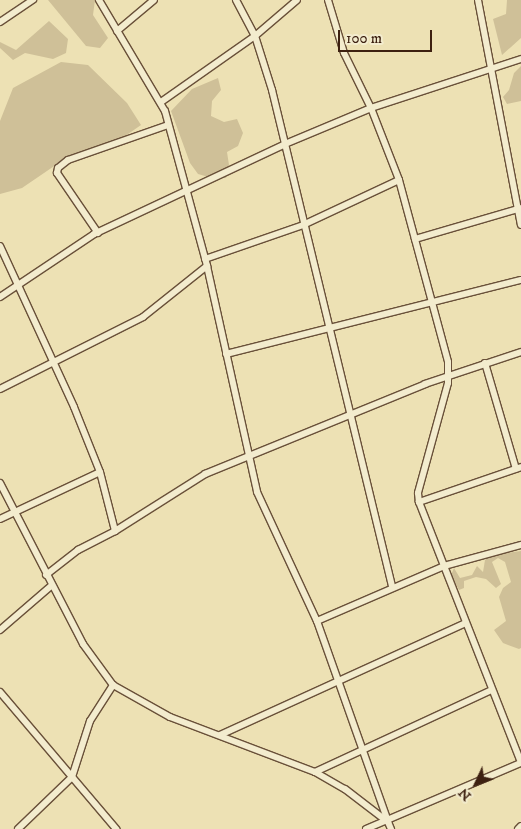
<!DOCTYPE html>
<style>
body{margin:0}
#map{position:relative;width:521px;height:829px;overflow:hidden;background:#ede1b4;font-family:"IM FELL DW Pica",serif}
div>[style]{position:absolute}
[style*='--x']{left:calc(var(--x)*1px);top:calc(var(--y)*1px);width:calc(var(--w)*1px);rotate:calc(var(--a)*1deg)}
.green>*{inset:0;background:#cfc098}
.roads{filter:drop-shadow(1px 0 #695039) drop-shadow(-1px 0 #695039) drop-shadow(0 1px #695039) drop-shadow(0 -1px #695039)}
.street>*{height:6px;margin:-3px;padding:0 3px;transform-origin:3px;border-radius:3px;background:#f3ecce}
span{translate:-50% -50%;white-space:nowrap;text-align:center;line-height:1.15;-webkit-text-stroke:5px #f3ecce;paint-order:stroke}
.north{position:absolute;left:451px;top:759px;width:50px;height:50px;-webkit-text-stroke:4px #f3ecce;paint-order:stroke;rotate:227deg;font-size:14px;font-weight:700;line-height:20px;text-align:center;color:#3d2010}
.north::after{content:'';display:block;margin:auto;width:18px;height:22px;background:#3d2010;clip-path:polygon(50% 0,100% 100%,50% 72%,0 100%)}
.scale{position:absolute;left:338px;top:30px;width:94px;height:22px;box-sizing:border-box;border:2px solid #3d2010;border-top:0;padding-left:6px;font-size:15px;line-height:18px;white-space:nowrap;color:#3d2010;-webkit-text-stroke:4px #f3ecce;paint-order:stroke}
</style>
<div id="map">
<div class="green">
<div style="clip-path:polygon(48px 0,95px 0,93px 15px,108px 38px,100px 48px,86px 46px)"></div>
<div style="clip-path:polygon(507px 0,521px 0,521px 38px,502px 55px,493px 19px,506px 14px)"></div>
<div style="clip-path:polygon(49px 21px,68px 39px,66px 53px,53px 59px,25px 53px,13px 60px,0 48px,0 42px,16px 50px)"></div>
<div style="clip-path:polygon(61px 62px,88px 65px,127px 103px,141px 125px,118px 141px,66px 158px,22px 188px,0 194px,0 121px,13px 88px)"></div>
<div style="clip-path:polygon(521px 66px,521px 101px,507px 104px,503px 97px,509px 90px,514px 73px)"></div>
<div style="clip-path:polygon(218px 78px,221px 90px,212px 101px,211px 116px,224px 122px,237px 119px,243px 133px,238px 146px,227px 152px,229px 165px,226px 178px,212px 178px,198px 174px,190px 163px,171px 111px,192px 89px)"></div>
<div style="clip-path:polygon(521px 551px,521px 648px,519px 649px,503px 643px,494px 630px,506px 621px,499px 597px,503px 588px,511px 582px,505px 562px,498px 558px,492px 562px,501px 584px,496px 588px,486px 579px,476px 577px,464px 581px,464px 588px,459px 590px,451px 575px,454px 568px,460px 578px,472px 575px,477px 566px,483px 572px,485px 560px,490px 555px)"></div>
</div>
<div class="roads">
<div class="street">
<div style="--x:99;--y:0;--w:129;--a:59.3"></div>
<div style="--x:165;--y:111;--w:161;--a:74.8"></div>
<div style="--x:207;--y:266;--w:231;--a:77.5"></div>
<div style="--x:257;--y:492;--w:142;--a:65.1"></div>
<div style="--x:317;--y:621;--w:213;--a:70.5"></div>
<div style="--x:236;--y:0;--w:41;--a:62.2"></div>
<div style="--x:255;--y:36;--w:57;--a:72.5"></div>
<div style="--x:272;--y:90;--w:510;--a:76.4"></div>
<div style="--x:328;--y:0;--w:55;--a:73.2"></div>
<div style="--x:344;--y:53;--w:61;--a:63.9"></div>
<div style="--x:371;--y:108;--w:77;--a:68.7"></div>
<div style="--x:399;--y:180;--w:188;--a:74.9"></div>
<div style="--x:448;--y:362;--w:21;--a:90"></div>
<div style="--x:448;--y:383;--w:114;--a:105.3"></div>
<div style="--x:418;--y:493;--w:9;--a:84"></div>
<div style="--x:419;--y:502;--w:279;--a:68.6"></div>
<div style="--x:478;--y:0;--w:229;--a:79.2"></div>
<div style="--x:0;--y:22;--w:40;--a:-34"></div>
<div style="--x:117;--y:31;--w:48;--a:-40"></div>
<div style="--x:161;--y:102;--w:115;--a:-35.1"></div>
<div style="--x:255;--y:36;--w:55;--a:-40.6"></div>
<div style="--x:98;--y:233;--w:73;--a:-124.3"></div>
<div style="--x:57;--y:173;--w:5;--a:-79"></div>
<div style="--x:58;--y:168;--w:13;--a:-39"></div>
<div style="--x:68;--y:160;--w:106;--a:-19.3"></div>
<div style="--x:415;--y:239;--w:110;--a:-16.3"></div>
<div style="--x:0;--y:246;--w:177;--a:65.3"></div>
<div style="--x:74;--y:407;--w:70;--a:68.2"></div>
<div style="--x:100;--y:472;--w:61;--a:75.7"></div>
<div style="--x:205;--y:259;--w:104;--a:-19.1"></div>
<div style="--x:303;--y:225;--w:106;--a:-25.1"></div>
<div style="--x:0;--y:297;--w:113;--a:-33.8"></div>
<div style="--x:94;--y:234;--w:211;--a:-25.2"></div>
<div style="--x:285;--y:144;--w:93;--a:-22.7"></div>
<div style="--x:371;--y:108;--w:158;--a:-18.1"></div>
<div style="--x:226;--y:354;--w:304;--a:-14.1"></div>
<div style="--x:485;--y:363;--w:110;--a:73.7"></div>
<div style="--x:0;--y:389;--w:160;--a:-26.7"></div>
<div style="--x:143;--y:317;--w:82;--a:-38.6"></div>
<div style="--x:0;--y:483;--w:181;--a:62.7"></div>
<div style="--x:83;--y:644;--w:51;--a:53.8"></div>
<div style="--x:113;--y:685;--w:65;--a:29.3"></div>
<div style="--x:170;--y:717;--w:155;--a:20.8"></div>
<div style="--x:315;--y:772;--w:34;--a:30"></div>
<div style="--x:345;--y:789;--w:54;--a:37.5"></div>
<div style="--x:388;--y:822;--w:8;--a:67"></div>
<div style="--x:419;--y:502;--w:108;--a:-18.9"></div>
<div style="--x:0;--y:519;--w:110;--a:-25.2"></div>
<div style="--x:46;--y:575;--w:41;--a:-38"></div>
<div style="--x:78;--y:550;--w:42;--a:-27.2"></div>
<div style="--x:115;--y:531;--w:107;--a:-32.3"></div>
<div style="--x:205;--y:474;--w:238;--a:-22.2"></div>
<div style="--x:425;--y:384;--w:101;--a:-18.4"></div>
<div style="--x:317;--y:621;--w:138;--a:-23.4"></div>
<div style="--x:444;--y:566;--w:80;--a:-15.3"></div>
<div style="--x:0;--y:630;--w:67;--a:-40.8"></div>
<div style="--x:0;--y:692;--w:180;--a:49.7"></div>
<div style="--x:220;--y:735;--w:270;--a:-24.5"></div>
<div style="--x:315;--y:772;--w:195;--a:-24.9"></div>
<div style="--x:18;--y:829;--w:75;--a:-43.9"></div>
<div style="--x:72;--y:777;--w:59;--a:-72.2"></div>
<div style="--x:90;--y:721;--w:43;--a:-57.4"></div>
<div style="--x:366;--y:829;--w:168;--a:-23.1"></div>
<div style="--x:518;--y:829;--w:4;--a:-45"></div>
</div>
</div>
<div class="north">N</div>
<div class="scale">100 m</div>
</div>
